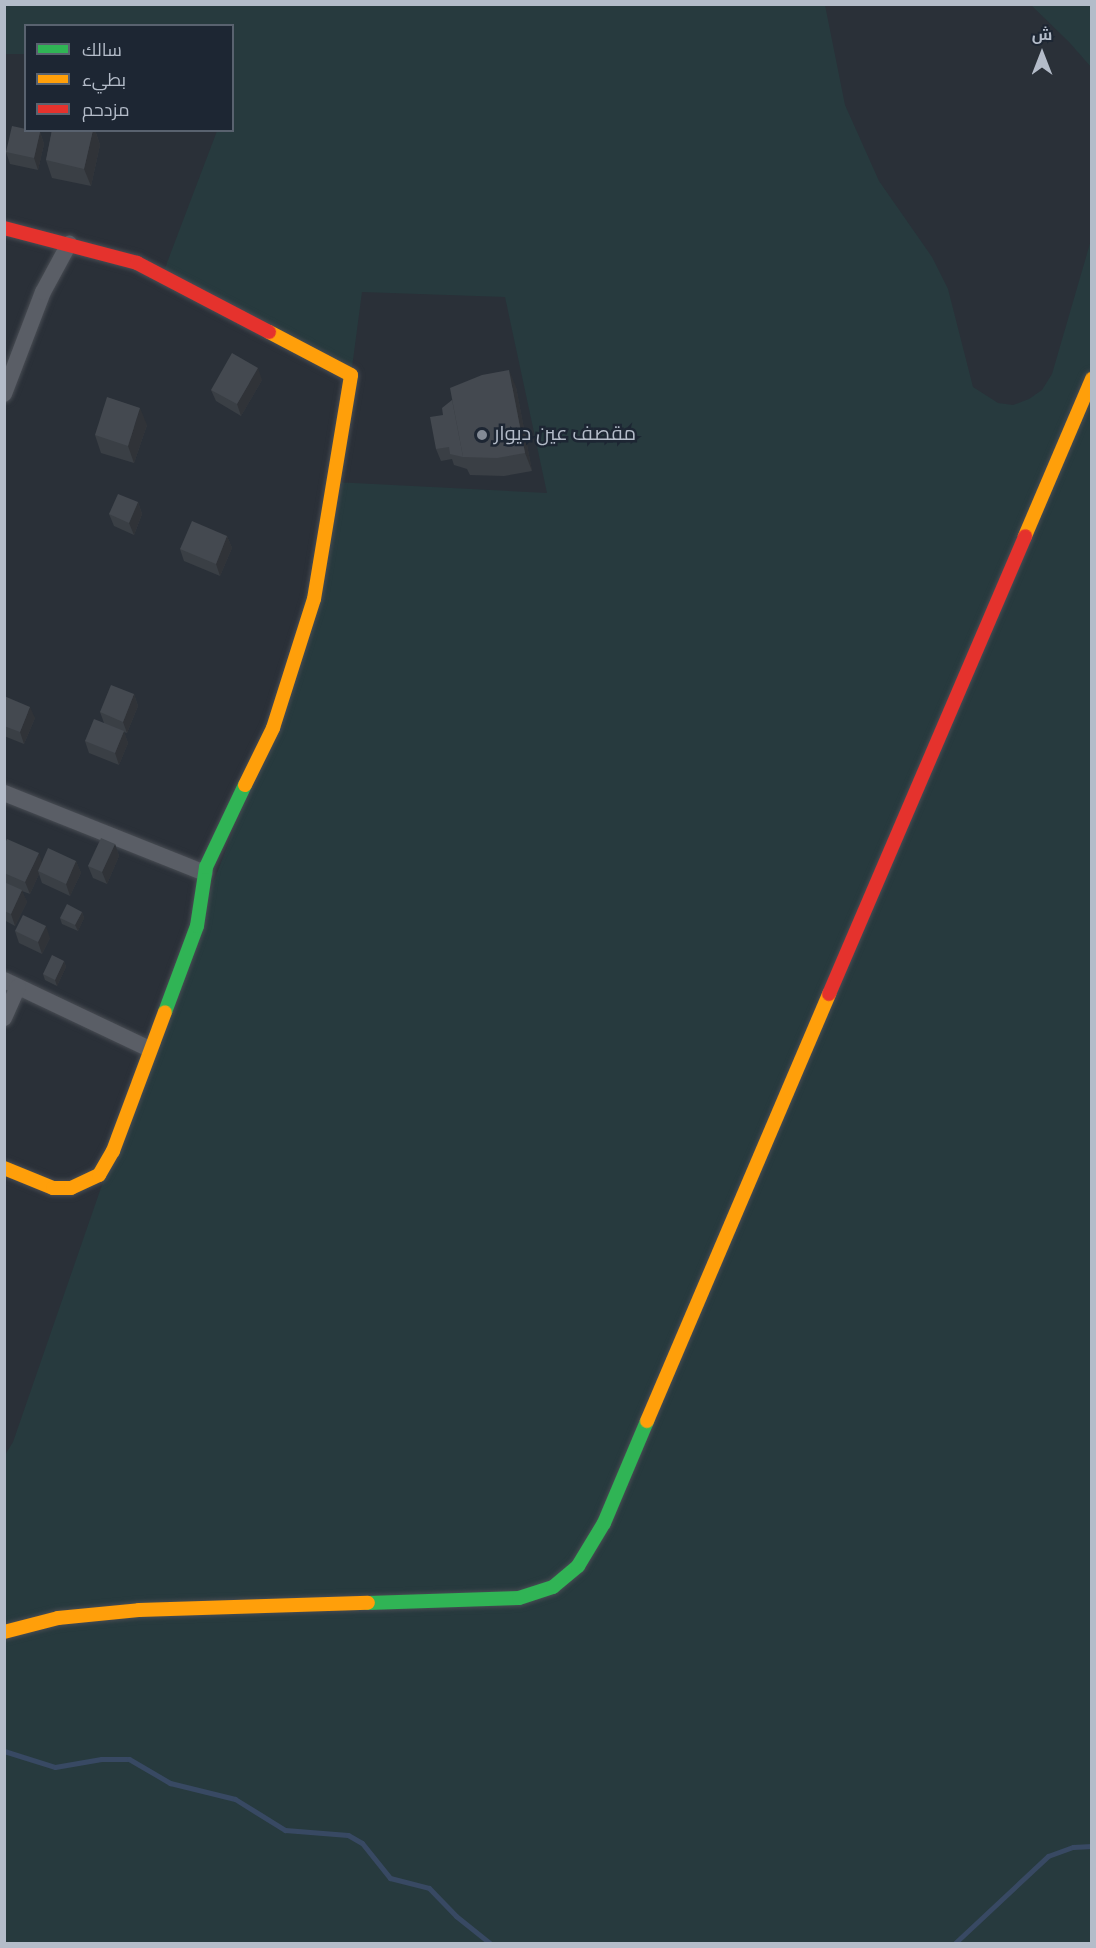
<!DOCTYPE html>
<meta charset="utf-8">
<style>
body{margin:0}
#map{position:relative;width:1096px;height:1948px;overflow:hidden;background:#2a3038;font-family:Overpass,Cairo,sans-serif}
div>[style]{position:absolute}
.green>*{inset:0;background:#273a3e}
.stream>*{height:5px;margin:-2.5px;padding:0 2.5px;transform-origin:2.5px;border-radius:2.5px;background:#384963}
.roads{filter:drop-shadow(0 0 2px #484c53) drop-shadow(0 0 2px #484c53)}
.street>*{height:16px;margin:-8px;padding:0 8px;transform-origin:8px;border-radius:8px;background:#5a5e66}
.fast>*{height:14px;margin:-7px;padding:0 7px;transform-origin:7px;border-radius:7px;background:#30b455}
.slow>*{height:14px;margin:-7px;padding:0 7px;transform-origin:7px;border-radius:7px;background:#ff9f0a}
.jam>*{height:14px;margin:-7px;padding:0 7px;transform-origin:7px;border-radius:7px;background:#e5322d}
.wall>*{inset:0;background:#3a3f45}
.shaded-wall>*{inset:0;background:#303338}
.building>*{inset:0;background:#444950}
.dots>*{width:16px;height:16px;translate:-50% -50%;box-sizing:border-box;border:3px solid #1d2633;border-radius:50%}
span{translate:-50% -50%;white-space:nowrap;text-align:center;line-height:1.15;-webkit-text-stroke:5px #1d2633;paint-order:stroke}
.poi-label{font-size:20px;color:#b4bcc9}
.left{translate:0 -50%;text-align:left}
.frame{position:absolute;inset:0;border:6px solid #b4bcc9;pointer-events:none}
.legend{position:absolute;left:24px;top:24px;width:210px;height:108px;box-sizing:border-box;background:#1d2633;border:2px solid #59626f;margin:0;padding:8px 10px;list-style:none;font-size:18px;color:#b4bcc9}
.legend li{display:flex;align-items:center;gap:12px;height:30px}
.legend b{width:30px;border:2px solid #59626f}
.north{position:absolute;left:1012px;top:24px;width:60px;height:60px;-webkit-text-stroke:4px #1d2633;paint-order:stroke;rotate:0deg;font-size:16px;font-weight:700;line-height:24px;text-align:center;color:#b4bcc9}
.north::after{content:'';display:block;margin:auto;width:21px;height:27px;background:#b4bcc9;clip-path:polygon(50% 0,100% 100%,50% 72%,0 100%)}
</style>
<div id="map">
<div class="green">
<div style="clip-path:polygon(5px 5px,825px 5px,845px 105px,879px 181px,932px 257px,948px 289px,973px 387px,998px 403px,1013px 405px,1029px 399px,1042px 390px,1052px 374px,1091px 240px,1091px 1943px,5px 1943px,5px 1455px,13px 1442px,149px 1049px,273px 728px,334px 482px,547px 493px,505px 297px,362px 292px,351px 375px,162px 276px,217px 131px,232px 130px,232px 26px,26px 26px,25px 54px,5px 54px)"></div>
<div style="clip-path:polygon(1031px 5px,1091px 5px,1091px 67px,1069px 42px)"></div>
</div>
<div class="stream">
<div style="left:4px;top:1751px;width:53px;rotate:17.4deg"></div>
<div style="left:55px;top:1767px;width:47px;rotate:-9.9deg"></div>
<div style="left:101px;top:1759px;width:28px"></div>
<div style="left:129px;top:1759px;width:48px;rotate:30.3deg"></div>
<div style="left:170px;top:1783px;width:67px;rotate:13.8deg"></div>
<div style="left:235px;top:1799px;width:59px;rotate:31.8deg"></div>
<div style="left:285px;top:1830px;width:63px;rotate:4.5deg"></div>
<div style="left:348px;top:1835px;width:16px;rotate:30deg"></div>
<div style="left:362px;top:1843px;width:45px;rotate:51.3deg"></div>
<div style="left:390px;top:1878px;width:40px;rotate:14.4deg"></div>
<div style="left:429px;top:1888px;width:39px;rotate:46deg"></div>
<div style="left:456px;top:1916px;width:45px;rotate:38.7deg"></div>
<div style="left:954px;top:1944px;width:129px;rotate:-43.1deg"></div>
<div style="left:1048px;top:1856px;width:27px;rotate:-20deg"></div>
<div style="left:1073px;top:1847px;width:19px;rotate:-3deg"></div>
</div>
<div class="roads">
<div class="street">
<div style="left:4px;top:394px;width:109px;rotate:-69.1deg"></div>
<div style="left:43px;top:292px;width:55px;rotate:-61.6deg"></div>
<div style="left:4px;top:793px;width:216px;rotate:21.7deg"></div>
<div style="left:4px;top:980px;width:161px;rotate:25.4deg"></div>
<div style="left:4px;top:1018px;width:34px;rotate:-66deg"></div>
</div>
<div class="fast">
<div style="left:165px;top:1012px;width:92px;rotate:-69.6deg"></div>
<div style="left:197px;top:926px;width:60px;rotate:-81.3deg"></div>
<div style="left:206px;top:867px;width:91px;rotate:-64.6deg"></div>
<div style="left:368px;top:1603px;width:151px;rotate:-1.9deg"></div>
<div style="left:519px;top:1598px;width:36px;rotate:-18deg"></div>
<div style="left:553px;top:1587px;width:33px;rotate:-40deg"></div>
<div style="left:578px;top:1566px;width:50px;rotate:-58.8deg"></div>
<div style="left:604px;top:1523px;width:111px;rotate:-67.1deg"></div>
</div>
<div class="slow">
<div style="left:1025px;top:536px;width:171px;rotate:-66.9deg"></div>
<div style="left:245px;top:785px;width:64px;rotate:-63.8deg"></div>
<div style="left:273px;top:728px;width:135px;rotate:-72.4deg"></div>
<div style="left:314px;top:599px;width:227px;rotate:-80.6deg"></div>
<div style="left:351px;top:375px;width:93px;rotate:-152.3deg"></div>
<div style="left:4px;top:1168px;width:53px;rotate:22.2deg"></div>
<div style="left:53px;top:1188px;width:18px"></div>
<div style="left:71px;top:1188px;width:31px;rotate:-25deg"></div>
<div style="left:99px;top:1175px;width:28px;rotate:-60deg"></div>
<div style="left:113px;top:1151px;width:148px;rotate:-69.5deg"></div>
<div style="left:647px;top:1421px;width:464px;rotate:-66.9deg"></div>
<div style="left:4px;top:1632px;width:56px;rotate:-14.5deg"></div>
<div style="left:58px;top:1618px;width:81px;rotate:-5.6deg"></div>
<div style="left:139px;top:1610px;width:229px;rotate:-1.8deg"></div>
</div>
<div class="jam">
<div style="left:4px;top:228px;width:138px;rotate:14.7deg"></div>
<div style="left:137px;top:263px;width:149px;rotate:27.6deg"></div>
<div style="left:829px;top:994px;width:498px;rotate:-66.8deg"></div>
</div>
</div>
<div class="wall">
<div style="clip-path:polygon(52px 130px,95px 130px,100px 145px,91px 186px,52px 178px,46px 160px)"></div>
<div style="clip-path:polygon(40px 132px,44px 144px,38px 170px,10px 164px,6px 152px)"></div>
<div style="clip-path:polygon(262px 380px,241px 416px,216px 401px,211px 390px)"></div>
<div style="clip-path:polygon(516px 387px,532px 471px,504px 476px,470px 475px,467px 469px,454px 465px,452px 459px,441px 461px,436px 449px,443px 415px,452px 400px)"></div>
<div style="clip-path:polygon(147px 425px,134px 463px,101px 453px,95px 435px)"></div>
<div style="clip-path:polygon(138px 502px,142px 514px,134px 535px,114px 526px,109px 514px)"></div>
<div style="clip-path:polygon(227px 536px,232px 548px,220px 576px,184px 561px,180px 549px)"></div>
<div style="clip-path:polygon(134px 694px,138px 706px,127px 733px,124px 732px,128px 743px,119px 765px,89px 753px,85px 741px,104px 723px,100px 712px)"></div>
<div style="clip-path:polygon(4px 696px,35px 718px,24px 744px,4px 736px)"></div>
<div style="clip-path:polygon(115px 844px,119px 856px,107px 884px,93px 878px,88px 866px)"></div>
<div style="clip-path:polygon(4px 845px,42px 862px,76px 861px,81px 873px,70px 896px,42px 883px,39px 874px,30px 894px,22px 891px,27px 902px,15px 926px,4px 920px)"></div>
<div style="clip-path:polygon(82px 912px,84px 918px,78px 931px,62px 924px,60px 918px)"></div>
<div style="clip-path:polygon(15px 931px,50px 938px,42px 954px,19px 943px)"></div>
<div style="clip-path:polygon(64px 961px,66px 967px,57px 986px,45px 980px,43px 974px)"></div>
</div>
<div class="shaded-wall">
<div style="clip-path:polygon(93px 130px,95px 130px,100px 145px,91px 186px,84px 169px)"></div>
<div style="clip-path:polygon(40px 132px,44px 144px,38px 170px,34px 158px)"></div>
<div style="clip-path:polygon(258px 368px,262px 380px,241px 416px,237px 404px)"></div>
<div style="clip-path:polygon(509px 370px,516px 387px,532px 471px,525px 453px)"></div>
<div style="clip-path:polygon(140px 408px,147px 425px,134px 463px,128px 446px)"></div>
<div style="clip-path:polygon(138px 502px,142px 514px,134px 535px,129px 523px)"></div>
<div style="clip-path:polygon(227px 536px,232px 548px,220px 576px,216px 564px)"></div>
<div style="clip-path:polygon(134px 694px,138px 706px,127px 733px,123px 722px)"></div>
<div style="clip-path:polygon(30px 707px,35px 718px,24px 744px,20px 732px)"></div>
<div style="clip-path:polygon(124px 731px,128px 743px,119px 765px,115px 753px)"></div>
<div style="clip-path:polygon(115px 844px,119px 856px,107px 884px,102px 872px)"></div>
<div style="clip-path:polygon(39px 853px,43px 865px,38px 871px,39px 874px,30px 894px,25px 882px)"></div>
<div style="clip-path:polygon(76px 861px,81px 873px,70px 896px,66px 884px)"></div>
<div style="clip-path:polygon(22px 890px,27px 902px,15px 926px,11px 914px)"></div>
<div style="clip-path:polygon(82px 912px,84px 918px,78px 931px,75px 925px)"></div>
<div style="clip-path:polygon(46px 926px,50px 938px,42px 954px,38px 942px)"></div>
<div style="clip-path:polygon(64px 961px,66px 967px,57px 986px,55px 980px)"></div>
</div>
<div class="building">
<div style="clip-path:polygon(12px 126px,26px 129px,26px 130px,33px 130px,40px 132px,34px 158px,6px 152px)"></div>
<div style="clip-path:polygon(52px 130px,93px 130px,84px 169px,46px 160px)"></div>
<div style="clip-path:polygon(232px 353px,258px 368px,237px 404px,211px 390px)"></div>
<div style="clip-path:polygon(509px 370px,525px 453px,497px 458px,463px 457px,450px 388px,482px 375px)"></div>
<div style="clip-path:polygon(107px 397px,140px 408px,128px 446px,95px 435px)"></div>
<div style="clip-path:polygon(452px 400px,463px 457px,450px 454px,449px 447px,436px 449px,430px 417px,443px 415px,442px 408px)"></div>
<div style="clip-path:polygon(118px 494px,138px 502px,129px 523px,109px 514px)"></div>
<div style="clip-path:polygon(192px 521px,227px 536px,216px 564px,180px 549px)"></div>
<div style="clip-path:polygon(111px 685px,134px 694px,123px 722px,100px 712px)"></div>
<div style="clip-path:polygon(4px 696px,30px 707px,20px 732px,4px 726px)"></div>
<div style="clip-path:polygon(94px 719px,124px 731px,115px 753px,85px 741px)"></div>
<div style="clip-path:polygon(101px 838px,115px 844px,102px 872px,88px 866px)"></div>
<div style="clip-path:polygon(7px 839px,39px 853px,25px 882px,4px 873px,4px 845px)"></div>
<div style="clip-path:polygon(48px 848px,76px 861px,66px 884px,38px 871px)"></div>
<div style="clip-path:polygon(4px 882px,22px 890px,11px 914px,4px 911px)"></div>
<div style="clip-path:polygon(67px 904px,82px 912px,75px 925px,60px 918px)"></div>
<div style="clip-path:polygon(23px 915px,46px 926px,38px 942px,15px 931px)"></div>
<div style="clip-path:polygon(52px 955px,64px 961px,55px 980px,43px 974px)"></div>
</div>
<div class="dots">
<div style="left:482px;top:435px;background:#848b96"></div>
</div>
<div class="poi-label">
<span class="left" style="left:494px;top:435px">مقصف عين ديوار</span>
</div>
<div class="frame"></div>
<ul class="legend">
<li><b style="height:8px;background:#30b455"></b>سالك</li>
<li><b style="height:8px;background:#ff9f0a"></b>بطيء</li>
<li><b style="height:8px;background:#e5322d"></b>مزدحم</li>
</ul>
<div class="north">ش</div>
</div>
